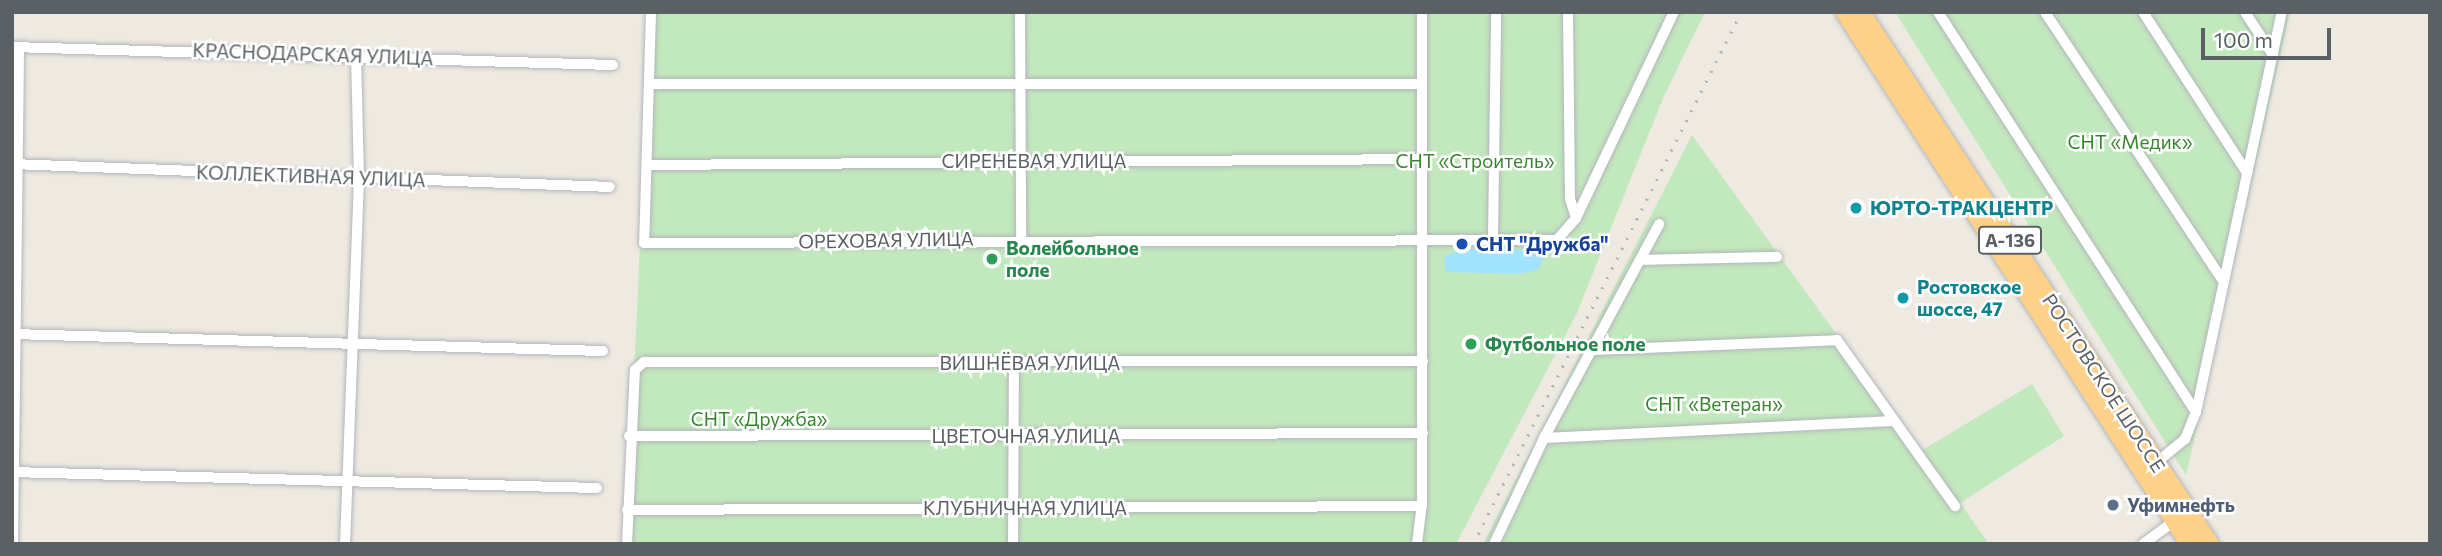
<!DOCTYPE html>
<meta charset="utf-8">
<style>
body{margin:0}
#map{position:relative;width:2442px;height:556px;overflow:hidden;background:#eeeae2;font-family:Commissioner,sans-serif}
div>[style]{position:absolute}
.green>*{inset:0;background:#c2e8bd}
.water>*{inset:0;background:#a1e3ff}
.roads{filter:drop-shadow(0 0 2px #b3b6ba) drop-shadow(0 0 2px #b3b6ba)}
.street>*{height:10px;margin:-5px;padding:0 5px;transform-origin:5px;border-radius:5px;background:#fff}
.highway>*{height:19px;margin:-9.5px;padding:0 9.5px;transform-origin:9.5px;border-radius:9.5px;background:#ffd188}
.rail>*{height:2.5px;margin-top:-1.25px;transform-origin:0;background:repeating-linear-gradient(90deg,#b2b3b4 0 2px,transparent 0 11px)}
.dots>*{width:19px;height:19px;translate:-50% -50%;box-sizing:border-box;border:4px solid #fff;border-radius:50%}
span{translate:-50% -50%;white-space:nowrap;text-align:center;line-height:1.15;-webkit-text-stroke:5px #fff;paint-order:stroke}
.shield-label span{padding:2px 5px;background:#fff;border:2px solid;border-radius:5px;-webkit-text-stroke-width:0}
.shield-label{font-size:18px;color:#5a6064;font-weight:700}
.street-label{font-size:19px;color:#5a6064}
.park-label{font-size:19px;color:#37862f}
.culture-label{font-size:19px;color:#0d838f;font-weight:700}
.left{translate:0 -50%;text-align:left}
.transit-label{font-size:19px;color:#164399;font-weight:700}
.leisure-label{font-size:19px;color:#27864d;font-weight:700}
.service-label{font-size:19px;color:#4e5e75;font-weight:700}
.frame{position:absolute;inset:0;border:14px solid #5a6064;pointer-events:none}
.scale{position:absolute;left:2201px;top:28px;width:130px;height:32px;box-sizing:border-box;border:4px solid #5a6064;border-top:0;padding-left:9px;font-size:21px;line-height:24px;white-space:nowrap;color:#5a6064;-webkit-text-stroke:5px #fff;paint-order:stroke}
</style>
<div id="map">
<div class="green">
<div style="clip-path:polygon(651px 12px,1705px 12px,1664px 96px,1577px 313px,1456px 544px,626px 544px)"></div>
<div style="clip-path:polygon(1895px 12px,2290px 12px,2186px 475px)"></div>
<div style="clip-path:polygon(1692px 135px,1921px 451px,2032px 384px,2064px 436px,1960px 503px,1989px 544px,1483px 544px)"></div>
</div>
<div class="water">
<div style="clip-path:polygon(1483px 248px,1522px 250px,1545px 255px,1538px 270px,1517px 274px,1446px 272px,1444px 257px,1459px 250px)"></div>
</div>
<div class="roads">
<div class="street">
<div style="left:651px;top:12px;width:231px;rotate:91.7deg"></div>
<div style="left:644px;top:243px;width:913px;rotate:-0.19deg"></div>
<div style="left:1557px;top:240px;width:29px;rotate:-49deg"></div>
<div style="left:1576px;top:218px;width:228px;rotate:-64.6deg"></div>
<div style="left:1020px;top:12px;width:226px;rotate:89.7deg"></div>
<div style="left:1568px;top:12px;width:187px;rotate:89.4deg"></div>
<div style="left:1570px;top:199px;width:20px;rotate:72deg"></div>
<div style="left:1938px;top:12px;width:476px;rotate:57.2deg"></div>
<div style="left:2045px;top:12px;width:320px;rotate:56.5deg"></div>
<div style="left:2143px;top:12px;width:192px;rotate:57.1deg"></div>
<div style="left:2245px;top:12px;width:51px;rotate:56.9deg"></div>
<div style="left:12px;top:47px;width:601px;rotate:1.72deg"></div>
<div style="left:649px;top:84px;width:772px"></div>
<div style="left:12px;top:164px;width:598px;rotate:2.2deg"></div>
<div style="left:647px;top:165px;width:775px;rotate:-0.44deg"></div>
<div style="left:1493px;top:238px;width:226px;rotate:-89.2deg"></div>
<div style="left:1640px;top:260px;width:137px;rotate:-1.3deg"></div>
<div style="left:12px;top:334px;width:591px;rotate:1.65deg"></div>
<div style="left:1592px;top:350px;width:245px;rotate:-2.3deg"></div>
<div style="left:1837px;top:340px;width:204px;rotate:54.6deg"></div>
<div style="left:629px;top:436px;width:794px;rotate:-0.22deg"></div>
<div style="left:1544px;top:438px;width:349px;rotate:-2.8deg"></div>
<div style="left:2152px;top:466px;width:43px;rotate:-39.3deg"></div>
<div style="left:2185px;top:439px;width:29px;rotate:-68deg"></div>
<div style="left:2196px;top:412px;width:409px;rotate:-77.9deg"></div>
<div style="left:12px;top:472px;width:585px;rotate:1.57deg"></div>
<div style="left:627px;top:510px;width:795px;rotate:-0.29deg"></div>
<div style="left:13px;top:544px;width:497px;rotate:-89.3deg"></div>
<div style="left:345px;top:544px;width:366px;rotate:-87.8deg"></div>
<div style="left:359px;top:178px;width:123px;rotate:-91.4deg"></div>
<div style="left:627px;top:544px;width:174px;rotate:-87.4deg"></div>
<div style="left:635px;top:370px;width:12px;rotate:-42deg"></div>
<div style="left:644px;top:362px;width:779px;rotate:-0.07deg"></div>
<div style="left:1013px;top:544px;width:181px;rotate:-89.7deg"></div>
<div style="left:1417px;top:544px;width:38px;rotate:-83deg"></div>
<div style="left:1422px;top:506px;width:494px;rotate:-90deg"></div>
<div style="left:1494px;top:544px;width:117px;rotate:-64.7deg"></div>
<div style="left:1544px;top:438px;width:243px;rotate:-61.7deg"></div>
<div style="left:2143px;top:544px;width:42px;rotate:-36.3deg"></div>
</div>
<div class="highway">
<div style="left:1845px;top:12px;width:634px;rotate:57.04deg"></div>
<div style="left:1860px;top:12px;width:636px;rotate:56.73deg"></div>
</div>
</div>
<div class="rail">
<div style="left:1473px;top:544px;width:596px;rotate:-63.26deg"></div>
</div>
<div class="dots">
<div style="left:1856px;top:208px;background:#0f9aa8"></div>
<div style="left:1462px;top:244px;background:#1a4fb4"></div>
<div style="left:992px;top:259px;background:#2e9e5b"></div>
<div style="left:1903px;top:298px;background:#0f9aa8"></div>
<div style="left:1471px;top:344px;background:#2e9e5b"></div>
<div style="left:2113px;top:505px;background:#5c6f8a"></div>
</div>
<div class="shield-label">
<span style="left:2010px;top:240px">А-136</span>
</div>
<div class="street-label">
<span style="left:313px;top:54px;rotate:2deg">КРАСНОДАРСКАЯ УЛИЦА</span>
<span style="left:1034px;top:161px">СИРЕНЕВАЯ УЛИЦА</span>
<span style="left:311px;top:176px;rotate:2deg">КОЛЛЕКТИВНАЯ УЛИЦА</span>
<span style="left:886px;top:240px;rotate:-1deg">ОРЕХОВАЯ УЛИЦА</span>
<span style="left:1030px;top:363px">ВИШНЁВАЯ УЛИЦА</span>
<span style="left:2104px;top:383px;rotate:57deg">РОСТОВСКОЕ ШОССЕ</span>
<span style="left:1026px;top:436px">ЦВЕТОЧНАЯ УЛИЦА</span>
<span style="left:1025px;top:508px">КЛУБНИЧНАЯ УЛИЦА</span>
</div>
<div class="park-label">
<span style="left:2130px;top:142px">СНТ «Медик»</span>
<span style="left:1475px;top:161px">СНТ «Строитель»</span>
<span style="left:1714px;top:404px">СНТ «Ветеран»</span>
<span style="left:759px;top:419px">СНТ «Дружба»</span>
</div>
<div class="culture-label">
<span class="left" style="left:1870px;top:208px">ЮРТО-ТРАКЦЕНТР</span>
<span class="left" style="left:1917px;top:298px">Ростовское<br>шоссе, 47</span>
</div>
<div class="transit-label">
<span class="left" style="left:1476px;top:244px">СНТ "Дружба"</span>
</div>
<div class="leisure-label">
<span class="left" style="left:1006px;top:259px">Волейбольное<br>поле</span>
<span class="left" style="left:1485px;top:344px">Футбольное поле</span>
</div>
<div class="service-label">
<span class="left" style="left:2127px;top:505px">Уфимнефть</span>
</div>
<div class="frame"></div>
<div class="scale">100 m</div>
</div>
